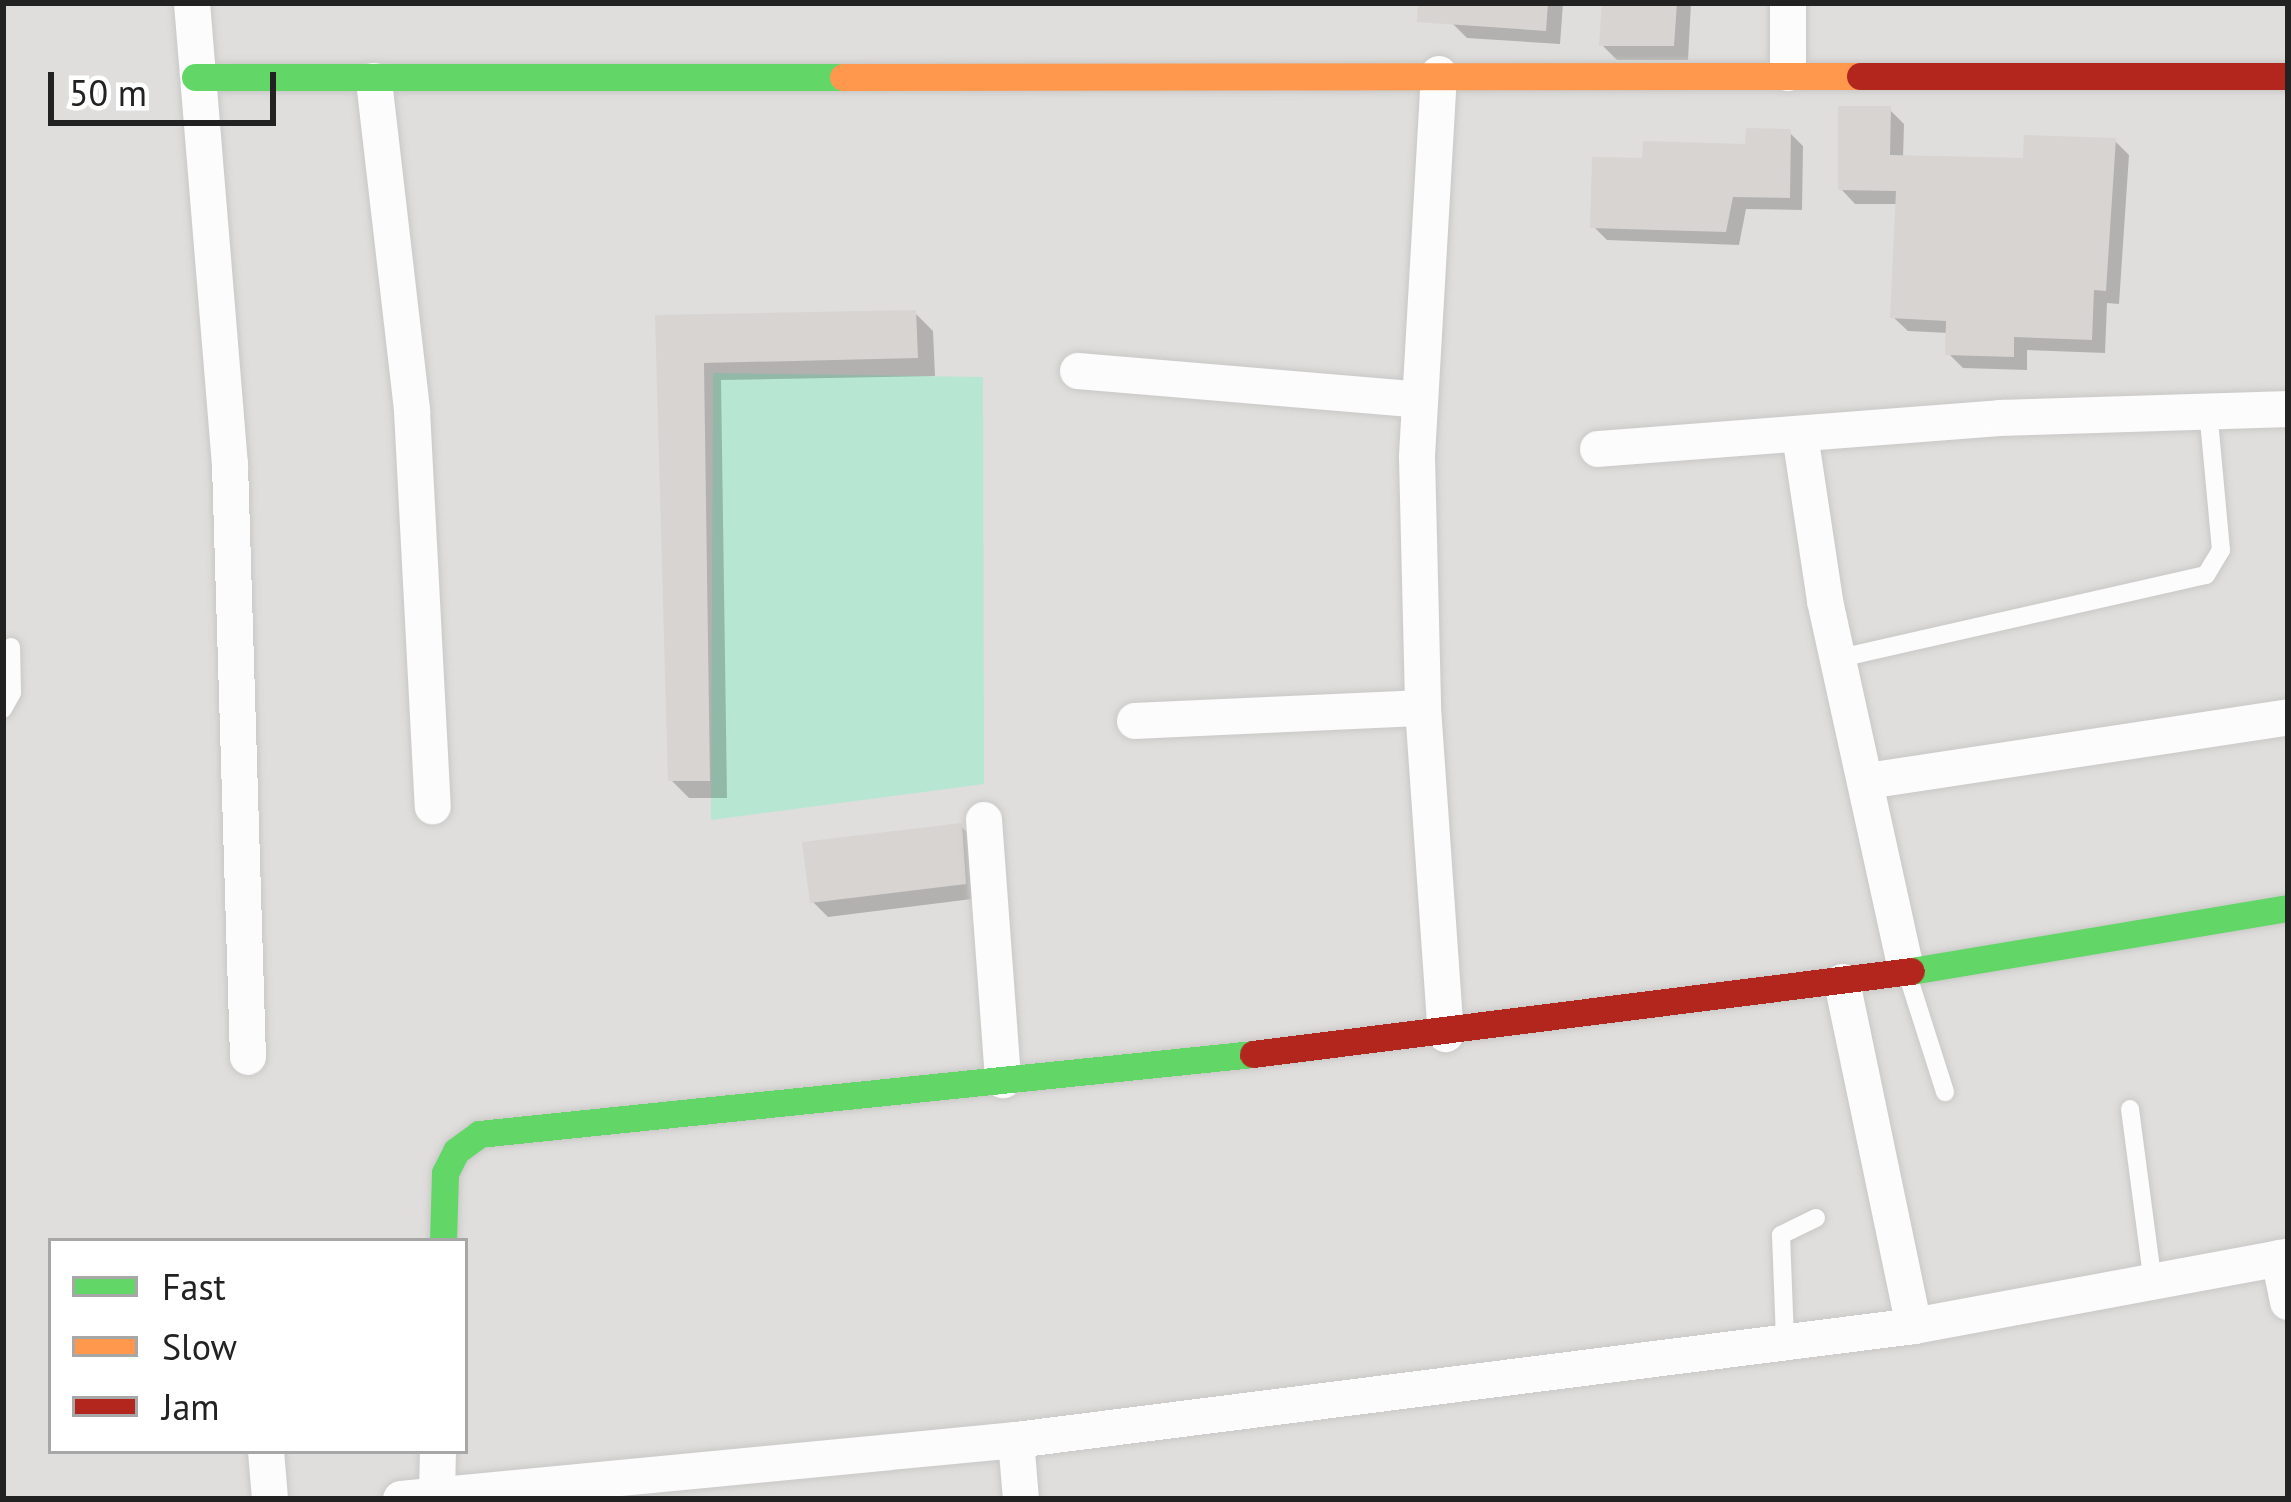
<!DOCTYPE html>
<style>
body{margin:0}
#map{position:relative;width:2291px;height:1502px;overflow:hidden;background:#f0eeeb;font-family:"PT Sans",sans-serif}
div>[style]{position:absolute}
.residential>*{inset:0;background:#dfdedc}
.pitch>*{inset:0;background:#b7e6d2}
.shadow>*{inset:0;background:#0003}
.building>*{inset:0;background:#d7d4d2}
.roads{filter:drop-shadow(0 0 3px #c9c8c7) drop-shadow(0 0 3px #c9c8c7)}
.lane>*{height:18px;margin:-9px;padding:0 9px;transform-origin:9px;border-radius:9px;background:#fdfcfc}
.street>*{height:36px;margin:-18px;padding:0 18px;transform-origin:18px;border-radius:18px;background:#fdfcfc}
.fast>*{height:27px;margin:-13.5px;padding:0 13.5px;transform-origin:13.5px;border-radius:13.5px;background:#63d668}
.slow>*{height:27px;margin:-13.5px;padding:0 13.5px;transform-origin:13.5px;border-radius:13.5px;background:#ff974d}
.jam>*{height:27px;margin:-13.5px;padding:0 13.5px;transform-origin:13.5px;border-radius:13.5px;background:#b3261e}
span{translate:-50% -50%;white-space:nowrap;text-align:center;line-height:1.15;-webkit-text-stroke:9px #fff;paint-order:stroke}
.frame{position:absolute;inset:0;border:6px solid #222;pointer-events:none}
.legend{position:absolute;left:48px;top:1238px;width:420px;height:216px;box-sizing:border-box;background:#fff;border:3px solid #a7a7a7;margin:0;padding:15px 21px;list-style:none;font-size:36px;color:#222}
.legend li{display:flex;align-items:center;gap:24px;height:60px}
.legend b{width:60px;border:3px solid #a7a7a7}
.scale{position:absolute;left:48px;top:72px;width:228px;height:54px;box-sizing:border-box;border:6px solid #222;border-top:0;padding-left:15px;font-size:36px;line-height:42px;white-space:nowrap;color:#222;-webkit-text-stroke:9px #fff;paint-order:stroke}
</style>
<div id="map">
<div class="residential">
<div style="clip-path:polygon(evenodd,3px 3px,2288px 3px,2288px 1499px,3px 1499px,3px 3px,51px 1241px,465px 1241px,465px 1451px,51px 1451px,51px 1241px)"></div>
</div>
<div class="pitch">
<div style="clip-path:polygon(713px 373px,983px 377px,984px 784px,711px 820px)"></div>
</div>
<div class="shadow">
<div style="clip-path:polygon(1453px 3px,1563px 3px,1560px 44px,1467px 38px,1452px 23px)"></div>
<div style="clip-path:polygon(1605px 3px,1691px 3px,1688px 60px,1617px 60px,1602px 45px)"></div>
<div style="clip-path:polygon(1889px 109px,1904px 124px,1903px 158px,2026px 161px,2115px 141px,2129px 155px,2119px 304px,2107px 303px,2105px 353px,2027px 350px,2027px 370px,1963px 368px,1948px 353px,1949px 333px,1908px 331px,1893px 317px,1898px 204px,1855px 204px,1841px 189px)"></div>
<div style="clip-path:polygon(1789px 132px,1803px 146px,1802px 210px,1746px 209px,1739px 245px,1607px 240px,1593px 226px,1645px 161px,1748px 148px)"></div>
<div style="clip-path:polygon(915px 313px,933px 331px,935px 376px,721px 380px,727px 798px,689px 798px,671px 780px,658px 318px)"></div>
<div style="clip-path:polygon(961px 826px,975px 841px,980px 898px,828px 917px,813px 902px)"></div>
</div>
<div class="building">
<div style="clip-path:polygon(1418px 3px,1548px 3px,1546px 31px,1417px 22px)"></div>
<div style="clip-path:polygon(1602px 3px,1677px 3px,1674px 46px,1599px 46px)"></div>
<div style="clip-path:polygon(1838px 106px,1891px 106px,1890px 155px,2023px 158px,2024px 135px,2116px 138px,2106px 291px,2094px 290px,2092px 340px,2014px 337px,2014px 357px,1945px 355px,1946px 321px,1890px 318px,1896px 191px,1838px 190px)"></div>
<div style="clip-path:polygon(1746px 128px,1791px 129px,1790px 198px,1733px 197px,1726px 232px,1590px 228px,1592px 157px,1642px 158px,1643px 141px,1745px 144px)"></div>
<div style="clip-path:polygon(916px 310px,918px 358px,704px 363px,710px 781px,668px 781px,655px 315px)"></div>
<div style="clip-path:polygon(962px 823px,966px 884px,810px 903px,802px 842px)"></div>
</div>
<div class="roads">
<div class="lane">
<div style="left:1840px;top:658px;width:375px;rotate:-12.8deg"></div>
<div style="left:2206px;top:575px;width:29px;rotate:-59deg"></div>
<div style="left:2221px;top:550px;width:142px;rotate:-95.3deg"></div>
<div style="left:3px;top:709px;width:18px;rotate:-61deg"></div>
<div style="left:12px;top:693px;width:46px;rotate:-91.2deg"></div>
<div style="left:1908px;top:976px;width:122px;rotate:72.3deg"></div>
<div style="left:2130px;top:1109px;width:176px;rotate:82.5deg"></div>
<div style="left:1785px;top:1339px;width:104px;rotate:-92.2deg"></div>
<div style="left:1781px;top:1235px;width:39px;rotate:-26deg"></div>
</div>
<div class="street">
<div style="left:192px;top:3px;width:464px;rotate:85.3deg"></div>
<div style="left:230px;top:465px;width:592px;rotate:88.26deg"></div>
<div style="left:1788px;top:73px;width:70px;rotate:-90deg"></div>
<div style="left:1439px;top:74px;width:384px;rotate:93.3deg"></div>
<div style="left:1417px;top:457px;width:251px;rotate:88.6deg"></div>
<div style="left:1423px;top:708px;width:327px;rotate:86deg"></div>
<div style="left:374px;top:81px;width:332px;rotate:83.4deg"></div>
<div style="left:412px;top:411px;width:396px;rotate:87deg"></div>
<div style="left:1078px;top:371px;width:343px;rotate:4.8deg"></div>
<div style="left:1800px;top:435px;width:168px;rotate:81.4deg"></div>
<div style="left:1825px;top:601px;width:376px;rotate:77.6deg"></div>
<div style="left:1598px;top:449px;width:404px;rotate:-4.4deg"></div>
<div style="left:2001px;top:418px;width:287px;rotate:-1.8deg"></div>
<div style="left:1135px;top:721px;width:288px;rotate:-2.6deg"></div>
<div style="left:1867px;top:781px;width:426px;rotate:-8.6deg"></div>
<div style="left:984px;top:820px;width:261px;rotate:85.8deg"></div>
<div style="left:1842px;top:982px;width:351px;rotate:78.2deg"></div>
<div style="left:2279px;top:1258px;width:45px;rotate:78.4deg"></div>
<div style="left:1016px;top:1440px;width:59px;rotate:85.2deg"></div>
<div style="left:266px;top:1451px;width:48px;rotate:85.2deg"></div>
<div style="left:437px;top:1494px;width:43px;rotate:-88.7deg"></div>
<div style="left:401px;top:1499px;width:618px;rotate:-5.48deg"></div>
<div style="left:1016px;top:1440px;width:905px;rotate:-7.23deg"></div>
<div style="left:1914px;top:1326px;width:380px;rotate:-10.5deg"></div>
</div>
<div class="fast">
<div style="left:195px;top:77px;width:648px"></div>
<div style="left:1911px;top:971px;width:382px;rotate:-9.5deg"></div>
<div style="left:443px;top:1241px;width:68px;rotate:-88.3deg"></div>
<div style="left:445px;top:1173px;width:25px;rotate:-63deg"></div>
<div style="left:456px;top:1151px;width:29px;rotate:-36deg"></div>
<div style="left:479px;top:1134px;width:778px;rotate:-5.9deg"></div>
</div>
<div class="slow">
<div style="left:843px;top:77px;width:1017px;rotate:-0.06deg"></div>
</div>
<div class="jam">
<div style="left:1860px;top:76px;width:428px"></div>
<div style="left:1253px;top:1054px;width:663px;rotate:-7.19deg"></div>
</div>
</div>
<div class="frame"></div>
<ul class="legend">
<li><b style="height:15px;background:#63d668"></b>Fast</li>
<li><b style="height:15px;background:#ff974d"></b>Slow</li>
<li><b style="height:15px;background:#b3261e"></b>Jam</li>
</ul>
<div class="scale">50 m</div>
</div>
